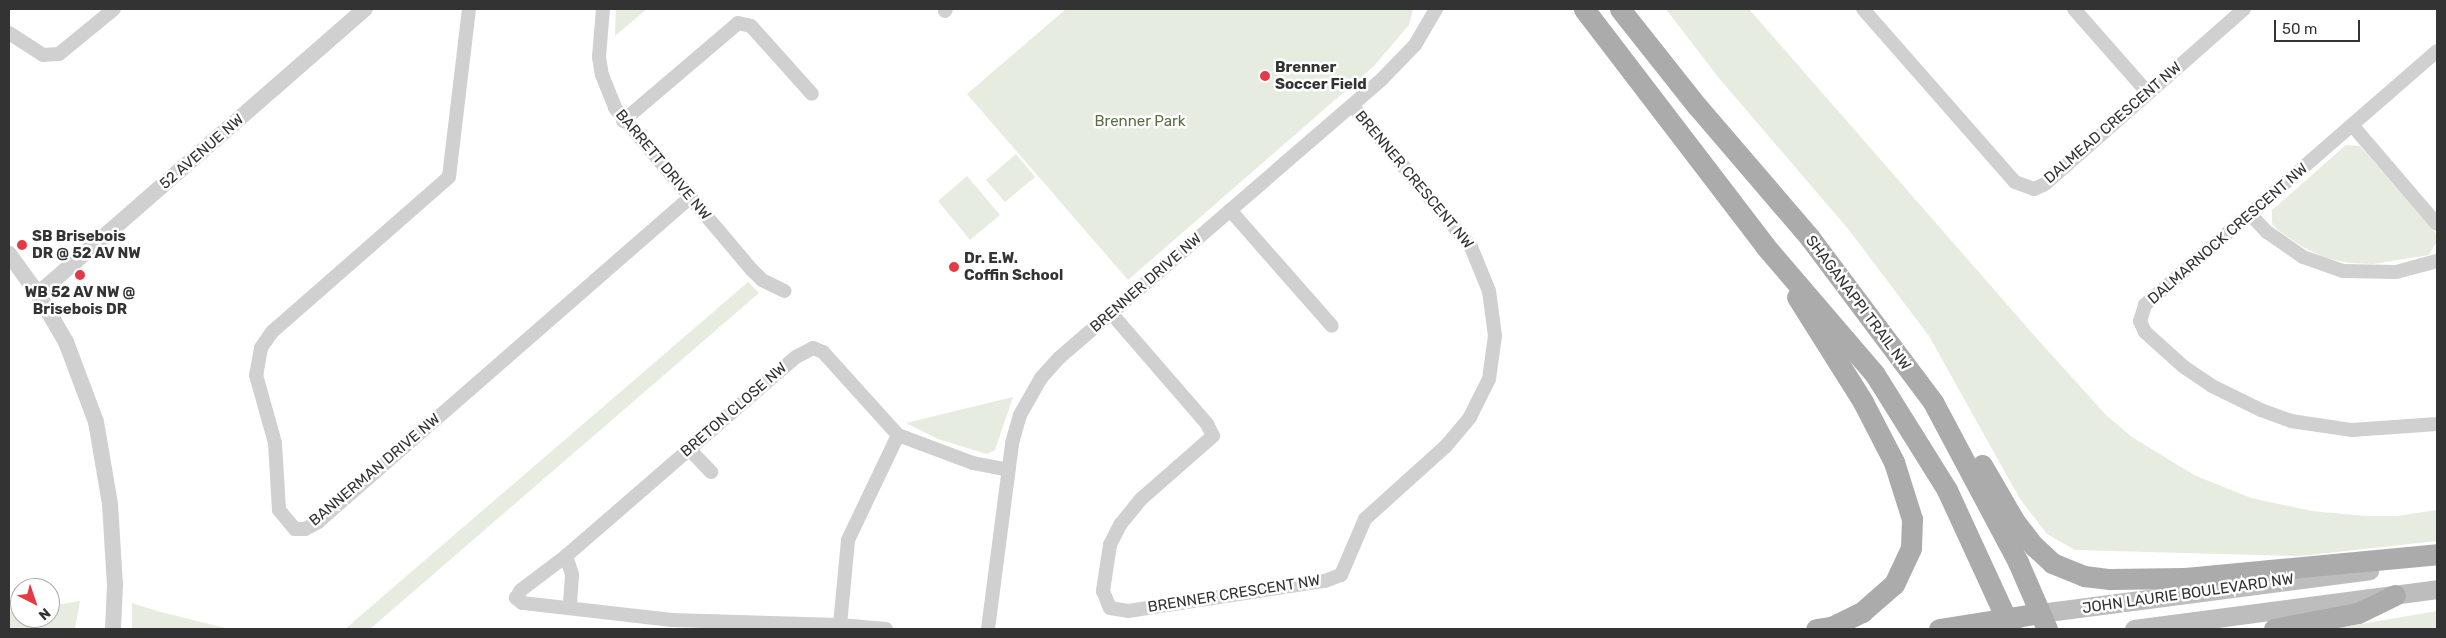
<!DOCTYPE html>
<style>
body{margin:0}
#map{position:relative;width:2446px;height:638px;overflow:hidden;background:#fff;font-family:Rubik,sans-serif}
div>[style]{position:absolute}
.green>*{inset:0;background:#e6ecdf}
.minor>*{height:14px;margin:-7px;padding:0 7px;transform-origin:7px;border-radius:7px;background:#d0d0d0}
.tertiary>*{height:16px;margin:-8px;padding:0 8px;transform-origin:8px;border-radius:8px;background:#d0d0d0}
.secondary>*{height:19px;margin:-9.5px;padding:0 9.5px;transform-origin:9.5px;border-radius:9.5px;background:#bdbdbd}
.primary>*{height:21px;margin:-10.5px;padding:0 10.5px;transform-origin:10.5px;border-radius:10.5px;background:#ababab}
.dots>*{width:14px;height:14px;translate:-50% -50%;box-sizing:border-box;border:2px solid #fff;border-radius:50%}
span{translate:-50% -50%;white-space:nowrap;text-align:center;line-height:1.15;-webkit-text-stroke:5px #fff;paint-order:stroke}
.poi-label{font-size:15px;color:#333;font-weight:700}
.left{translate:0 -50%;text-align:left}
.park-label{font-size:15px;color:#56703f}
.street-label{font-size:15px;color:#333}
.frame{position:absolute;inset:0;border:10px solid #333;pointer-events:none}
.north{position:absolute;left:10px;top:578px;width:50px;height:50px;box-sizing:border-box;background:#fff;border:1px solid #adadad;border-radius:50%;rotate:139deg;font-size:14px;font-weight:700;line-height:20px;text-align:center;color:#333}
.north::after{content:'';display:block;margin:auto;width:18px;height:22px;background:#e63946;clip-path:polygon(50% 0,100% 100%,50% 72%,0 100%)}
.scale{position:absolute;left:2274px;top:20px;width:86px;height:22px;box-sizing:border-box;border:2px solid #333;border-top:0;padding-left:6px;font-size:15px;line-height:18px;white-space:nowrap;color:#333;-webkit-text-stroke:4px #fff;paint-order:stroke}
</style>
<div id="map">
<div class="green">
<div style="clip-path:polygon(616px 9px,647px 9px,615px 36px)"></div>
<div style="clip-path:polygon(1066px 9px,1413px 9px,1409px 25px,1374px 66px,1128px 280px,967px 94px)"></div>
<div style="clip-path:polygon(1666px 9px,1749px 9px,2039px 341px,2107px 416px,2132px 437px,2194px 475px,2251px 498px,2312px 511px,2365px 516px,2397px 516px,2437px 510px,2437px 541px,2300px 556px,2075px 550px,2047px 534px,2020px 499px,1929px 336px,1849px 230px,1718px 77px)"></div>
<div style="clip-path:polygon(2346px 145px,2360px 146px,2435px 232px,2437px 241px,2429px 255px,2373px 264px,2349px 263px,2326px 258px,2301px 246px,2280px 232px,2272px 223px,2272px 210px)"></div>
<div style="clip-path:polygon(1016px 154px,1035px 177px,1005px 202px,986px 180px)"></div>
<div style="clip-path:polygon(967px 176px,1000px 215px,970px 240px,938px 201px)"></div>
<div style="clip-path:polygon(748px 282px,759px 293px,370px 629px,345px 629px)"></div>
<div style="clip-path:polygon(1013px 397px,995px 450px,987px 454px,938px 439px,906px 423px)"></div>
<div style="clip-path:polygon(80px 601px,75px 629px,9px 629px,9px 612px,20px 611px,20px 618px,50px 618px,50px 606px)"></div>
<div style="clip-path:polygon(132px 603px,157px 611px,229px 629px,132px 629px)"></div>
<div style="clip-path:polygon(2437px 611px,2437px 629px,2332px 629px)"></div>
</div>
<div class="minor">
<div style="left:469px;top:9px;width:169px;rotate:96.8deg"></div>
<div style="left:449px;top:177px;width:235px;rotate:138.8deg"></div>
<div style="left:272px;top:332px;width:19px;rotate:125deg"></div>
<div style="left:261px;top:348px;width:27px;rotate:100deg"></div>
<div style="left:256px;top:375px;width:71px;rotate:74.4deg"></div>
<div style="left:275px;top:443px;width:67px;rotate:86.6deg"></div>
<div style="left:279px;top:510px;width:25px;rotate:50deg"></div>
<div style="left:295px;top:529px;width:10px"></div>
<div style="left:305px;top:529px;width:15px;rotate:-28deg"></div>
<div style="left:318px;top:522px;width:493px;rotate:-41.1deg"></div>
<div style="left:603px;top:9px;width:48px;rotate:94.8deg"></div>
<div style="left:599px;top:57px;width:18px;rotate:81deg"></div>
<div style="left:602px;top:75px;width:35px;rotate:68deg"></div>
<div style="left:615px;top:108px;width:212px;rotate:49.8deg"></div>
<div style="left:752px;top:270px;width:14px;rotate:45deg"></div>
<div style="left:762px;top:280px;width:25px;rotate:26deg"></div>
<div style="left:1863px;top:9px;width:230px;rotate:48.7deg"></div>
<div style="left:2015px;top:182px;width:20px;rotate:20deg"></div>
<div style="left:2034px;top:189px;width:12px;rotate:-24deg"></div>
<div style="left:2045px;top:184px;width:265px;rotate:-41.3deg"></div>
<div style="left:2074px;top:9px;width:112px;rotate:48.6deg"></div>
<div style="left:945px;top:11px;width:2px;rotate:-63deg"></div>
<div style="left:9px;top:33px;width:40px;rotate:32.9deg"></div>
<div style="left:43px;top:55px;width:16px;rotate:-4deg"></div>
<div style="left:59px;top:54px;width:71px;rotate:-39.3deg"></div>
<div style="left:2437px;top:51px;width:387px;rotate:139deg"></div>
<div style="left:2145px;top:305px;width:17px;rotate:107deg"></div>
<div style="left:2140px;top:321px;width:12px;rotate:66deg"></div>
<div style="left:2145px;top:332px;width:52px;rotate:41.9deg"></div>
<div style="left:2184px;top:367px;width:34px;rotate:34deg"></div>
<div style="left:2212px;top:386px;width:55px;rotate:26.1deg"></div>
<div style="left:2261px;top:410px;width:32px;rotate:20deg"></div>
<div style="left:2291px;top:421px;width:62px;rotate:8.4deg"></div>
<div style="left:2352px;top:430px;width:85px;rotate:-4deg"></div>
<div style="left:623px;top:121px;width:151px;rotate:-40.4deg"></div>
<div style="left:738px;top:23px;width:13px;rotate:13deg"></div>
<div style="left:751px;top:26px;width:91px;rotate:48.1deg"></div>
<div style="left:2352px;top:125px;width:130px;rotate:49.4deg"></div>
<div style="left:1230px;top:210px;width:154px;rotate:48.7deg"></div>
<div style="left:2250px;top:214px;width:25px;rotate:47deg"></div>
<div style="left:2267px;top:232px;width:44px;rotate:34.8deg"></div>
<div style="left:2303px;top:257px;width:42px;rotate:19.3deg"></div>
<div style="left:2343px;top:271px;width:53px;rotate:1.1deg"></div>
<div style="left:2396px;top:272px;width:42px;rotate:-15deg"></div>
<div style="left:1111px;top:313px;width:147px;rotate:49.1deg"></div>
<div style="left:1207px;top:424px;width:13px;rotate:63deg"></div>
<div style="left:1213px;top:436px;width:96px;rotate:138.8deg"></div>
<div style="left:1141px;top:499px;width:33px;rotate:129deg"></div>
<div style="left:1120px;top:525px;width:22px;rotate:117deg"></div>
<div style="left:1110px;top:545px;width:47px;rotate:98.7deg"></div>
<div style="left:1103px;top:591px;width:18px;rotate:68deg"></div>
<div style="left:1110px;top:608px;width:18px;rotate:9deg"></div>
<div style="left:1128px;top:611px;width:199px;rotate:-8.7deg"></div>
<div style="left:1325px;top:581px;width:17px;rotate:-21deg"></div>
<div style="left:1341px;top:575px;width:61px;rotate:-66.8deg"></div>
<div style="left:1365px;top:519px;width:109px;rotate:-42deg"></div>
<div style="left:1446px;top:446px;width:38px;rotate:-50deg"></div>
<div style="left:1470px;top:417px;width:42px;rotate:-63.4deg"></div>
<div style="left:1489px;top:379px;width:43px;rotate:-82.1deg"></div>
<div style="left:1495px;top:336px;width:45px;rotate:-97.6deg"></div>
<div style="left:1489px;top:291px;width:48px;rotate:-112.2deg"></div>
<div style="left:1471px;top:247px;width:185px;rotate:-130deg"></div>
<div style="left:689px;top:449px;width:32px;rotate:46deg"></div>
<div style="left:566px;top:556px;width:20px;rotate:72deg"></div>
<div style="left:572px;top:575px;width:31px;rotate:94deg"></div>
<div style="left:840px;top:625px;width:85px;rotate:-84.6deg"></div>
<div style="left:848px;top:540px;width:116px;rotate:-64.5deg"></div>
<div style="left:886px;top:629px;width:46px;rotate:-175deg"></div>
<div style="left:840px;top:625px;width:168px;rotate:-178.3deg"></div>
<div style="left:672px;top:620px;width:151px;rotate:-173.5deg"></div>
<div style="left:522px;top:603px;width:8px;rotate:-140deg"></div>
<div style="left:516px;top:598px;width:9px;rotate:-58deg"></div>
<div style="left:521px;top:590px;width:56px;rotate:-37.1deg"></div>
<div style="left:566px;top:556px;width:304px;rotate:-40.9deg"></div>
<div style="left:796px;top:357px;width:19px;rotate:-28deg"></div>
<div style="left:813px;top:348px;width:11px;rotate:22deg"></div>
<div style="left:823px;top:352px;width:112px;rotate:47.9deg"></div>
<div style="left:898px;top:435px;width:80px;rotate:20.5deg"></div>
<div style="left:973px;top:463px;width:36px;rotate:11deg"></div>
<div style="left:988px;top:629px;width:188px;rotate:-82.6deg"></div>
<div style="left:1012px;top:443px;width:29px;rotate:-74deg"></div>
<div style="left:1020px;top:415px;width:43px;rotate:-60.4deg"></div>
<div style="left:1041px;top:378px;width:27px;rotate:-48deg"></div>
<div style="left:1059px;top:358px;width:427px;rotate:-40.8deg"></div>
<div style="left:1382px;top:79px;width:47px;rotate:-45.9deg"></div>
<div style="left:1415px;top:45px;width:42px;rotate:-59.7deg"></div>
</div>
<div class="tertiary">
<div style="left:9px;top:254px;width:49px;rotate:54.1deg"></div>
<div style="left:38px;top:294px;width:56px;rotate:59.7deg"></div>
<div style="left:66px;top:342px;width:85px;rotate:69.4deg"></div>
<div style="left:96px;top:422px;width:83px;rotate:80.3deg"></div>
<div style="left:110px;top:504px;width:81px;rotate:86.5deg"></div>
<div style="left:115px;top:585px;width:44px;rotate:92.6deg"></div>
<div style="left:38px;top:294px;width:434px;rotate:-41.1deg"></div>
</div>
<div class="secondary">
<div style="left:2040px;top:613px;width:332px;rotate:-7.4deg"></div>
<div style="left:2134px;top:629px;width:306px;rotate:-7.5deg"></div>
</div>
<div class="primary">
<div style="left:1584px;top:9px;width:298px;rotate:52.6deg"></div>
<div style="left:1765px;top:246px;width:167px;rotate:49.4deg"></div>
<div style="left:1874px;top:373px;width:138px;rotate:58deg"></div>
<div style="left:1947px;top:490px;width:153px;rotate:65.3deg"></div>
<div style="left:1620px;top:9px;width:124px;rotate:51.6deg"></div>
<div style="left:1697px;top:106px;width:174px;rotate:49.4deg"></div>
<div style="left:1810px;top:238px;width:205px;rotate:53.1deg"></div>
<div style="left:1933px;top:402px;width:181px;rotate:62deg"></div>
<div style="left:2018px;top:562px;width:73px;rotate:66.6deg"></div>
<div style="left:1797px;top:297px;width:124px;rotate:57.8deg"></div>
<div style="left:1863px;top:402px;width:68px;rotate:62.7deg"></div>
<div style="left:1894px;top:462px;width:60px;rotate:72.5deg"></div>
<div style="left:1912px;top:519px;width:29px;rotate:92deg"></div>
<div style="left:1911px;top:548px;width:40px;rotate:115deg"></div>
<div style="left:1894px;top:584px;width:43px;rotate:138.8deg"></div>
<div style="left:1862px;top:612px;width:34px;rotate:154deg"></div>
<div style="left:1831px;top:627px;width:15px;rotate:172deg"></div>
<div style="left:1982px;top:465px;width:66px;rotate:59.9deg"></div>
<div style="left:2015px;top:522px;width:31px;rotate:52deg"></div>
<div style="left:2034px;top:546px;width:25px;rotate:43deg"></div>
<div style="left:2052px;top:563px;width:35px;rotate:22deg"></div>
<div style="left:2084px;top:576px;width:26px;rotate:7deg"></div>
<div style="left:2110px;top:579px;width:75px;rotate:-0.8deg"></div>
<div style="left:2185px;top:578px;width:253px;rotate:-5.4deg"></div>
<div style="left:1939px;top:629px;width:102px;rotate:-9deg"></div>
<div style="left:2274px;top:629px;width:86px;rotate:-10.8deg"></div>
<div style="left:2358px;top:613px;width:41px;rotate:-25.9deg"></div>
</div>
<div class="dots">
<div style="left:1265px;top:76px;background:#e63946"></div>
<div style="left:22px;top:245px;background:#e63946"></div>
<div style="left:954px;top:267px;background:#e63946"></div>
<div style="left:80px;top:275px;background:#e63946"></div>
</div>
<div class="poi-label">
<span class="left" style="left:1275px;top:76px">Brenner<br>Soccer Field</span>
<span class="left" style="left:32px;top:245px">SB Brisebois<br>DR @ 52 AV NW</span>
<span class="left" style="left:964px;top:267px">Dr. E.W.<br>Coffin School</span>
<span style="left:80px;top:301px">WB 52 AV NW @<br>Brisebois DR</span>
</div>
<div class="park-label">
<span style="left:1140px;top:122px">Brenner Park</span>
</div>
<div class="street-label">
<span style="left:2113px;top:123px;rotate:-41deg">DALMEAD CRESCENT NW</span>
<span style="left:202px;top:152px;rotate:-41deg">52 AVENUE NW</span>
<span style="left:663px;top:165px;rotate:50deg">BARRETT DRIVE NW</span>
<span style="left:1414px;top:180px;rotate:50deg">BRENNER CRESCENT NW</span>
<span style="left:2228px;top:234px;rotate:-41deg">DALMARNOCK CRESCENT NW</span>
<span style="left:1146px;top:283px;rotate:-41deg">BRENNER DRIVE NW</span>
<span style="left:1858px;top:303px;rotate:53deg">SHAGANAPPI TRAIL NW</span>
<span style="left:734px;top:410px;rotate:-41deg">BRETON CLOSE NW</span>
<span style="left:375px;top:470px;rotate:-40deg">BANNERMAN DRIVE NW</span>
<span style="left:1234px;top:594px;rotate:-9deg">BRENNER CRESCENT NW</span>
<span style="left:2188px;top:594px;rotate:-8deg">JOHN LAURIE BOULEVARD NW</span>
</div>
<div class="frame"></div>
<div class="north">N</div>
<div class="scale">50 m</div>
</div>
